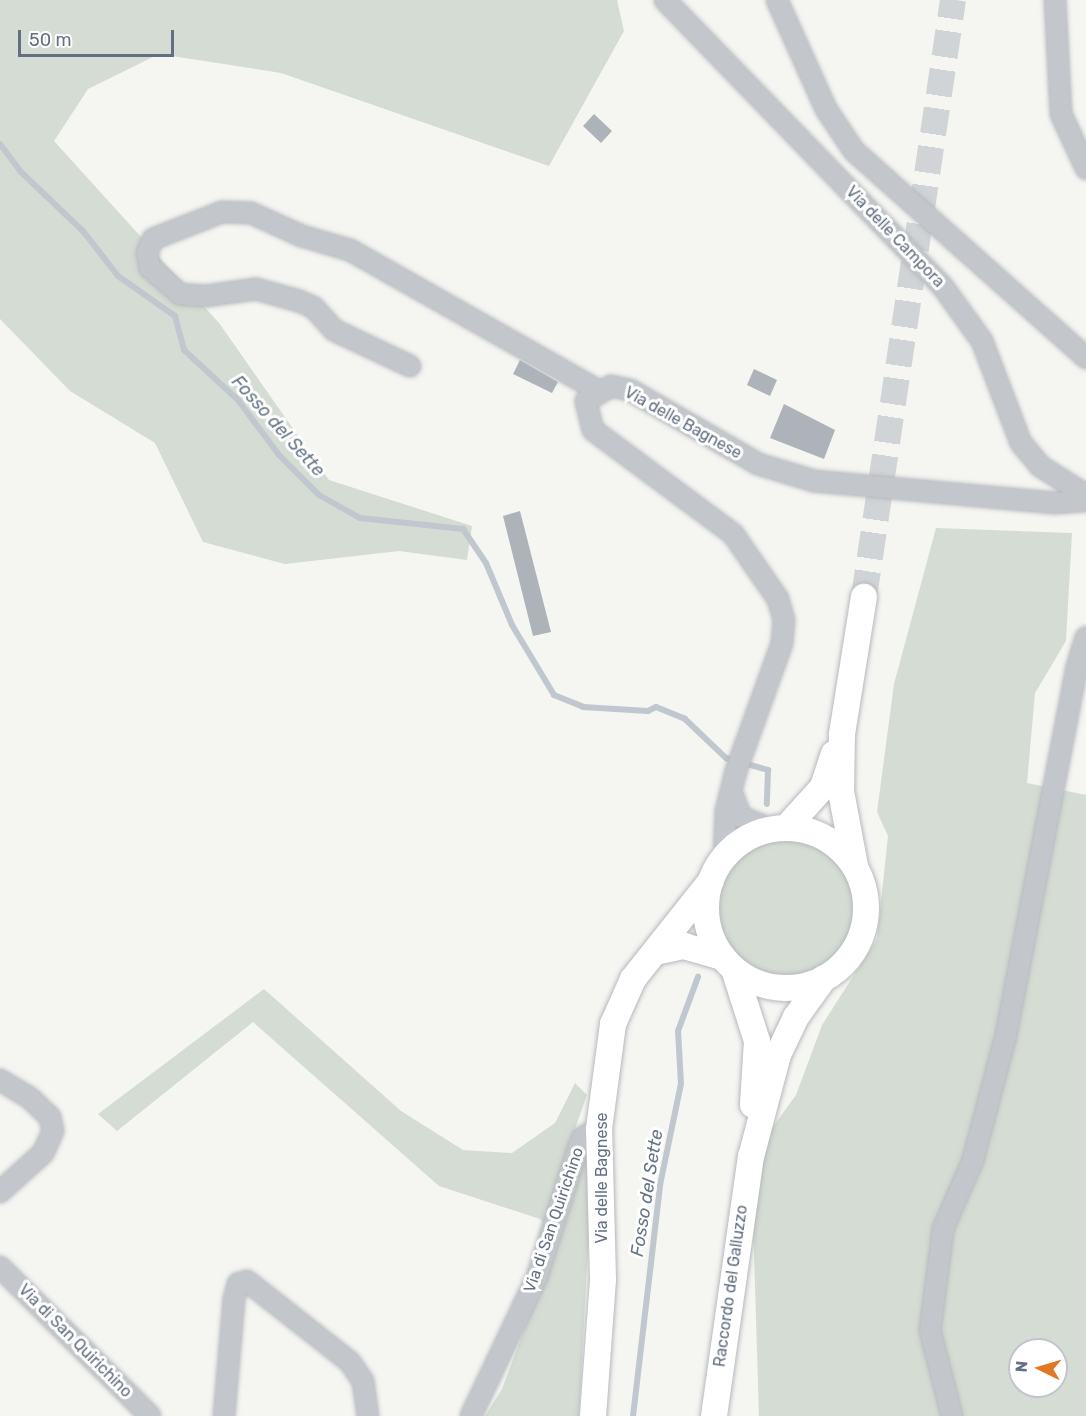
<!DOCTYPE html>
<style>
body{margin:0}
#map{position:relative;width:1086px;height:1416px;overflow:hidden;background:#f5f5f2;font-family:Rubik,sans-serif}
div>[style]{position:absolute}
.green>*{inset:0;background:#d5dcd3}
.round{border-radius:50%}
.stream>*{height:6px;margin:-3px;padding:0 3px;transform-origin:3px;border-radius:3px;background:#c0c7ce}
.building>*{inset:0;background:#aeb3ba}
.major-tunnel>*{height:26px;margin-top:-13px;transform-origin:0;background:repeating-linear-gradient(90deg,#d1d4d6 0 26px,transparent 0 39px)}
.roads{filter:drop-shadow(0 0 2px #b6b9be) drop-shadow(0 0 2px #b6b9be)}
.minor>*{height:20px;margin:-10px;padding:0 10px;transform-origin:10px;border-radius:10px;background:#c3c6ca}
.major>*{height:26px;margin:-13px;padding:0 13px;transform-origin:13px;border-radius:13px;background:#fff}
.major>.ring{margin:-13px;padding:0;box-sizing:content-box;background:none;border:26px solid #fff;border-radius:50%}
span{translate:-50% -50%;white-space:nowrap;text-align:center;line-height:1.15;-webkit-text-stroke:6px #fff;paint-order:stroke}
.street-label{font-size:16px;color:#646f83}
.water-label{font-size:18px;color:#657686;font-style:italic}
.north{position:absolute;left:1008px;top:1338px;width:60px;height:60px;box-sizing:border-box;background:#fff;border:2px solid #c1c5cd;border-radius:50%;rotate:275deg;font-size:16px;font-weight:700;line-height:24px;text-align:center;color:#646f83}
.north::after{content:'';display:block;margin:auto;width:21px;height:27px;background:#e27826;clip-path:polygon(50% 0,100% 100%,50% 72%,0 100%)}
.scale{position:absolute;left:18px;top:30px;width:156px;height:27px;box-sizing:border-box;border:3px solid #646f83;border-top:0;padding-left:8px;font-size:18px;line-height:21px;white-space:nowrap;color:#646f83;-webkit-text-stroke:4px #fff;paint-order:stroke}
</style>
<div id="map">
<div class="green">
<div style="clip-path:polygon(0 0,617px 0,624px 31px,549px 166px,281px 73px,159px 54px,88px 89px,54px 141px,219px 323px,329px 480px,472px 526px,467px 560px,399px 551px,285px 564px,203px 542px,155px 443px,70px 391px,0 319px)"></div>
<div style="clip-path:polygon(evenodd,936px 528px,1072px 533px,1066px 641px,1035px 693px,1027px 783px,1086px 795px,1086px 1416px,759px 1416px,751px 1157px,796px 1095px,822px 1025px,877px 939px,888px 836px,877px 812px,894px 684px,936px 528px,1020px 1350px,1056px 1350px,1056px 1386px,1020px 1386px,1020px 1350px)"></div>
<div class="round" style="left:719px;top:841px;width:134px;height:134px"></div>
<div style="clip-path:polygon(264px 989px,401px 1111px,463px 1150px,512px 1153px,555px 1123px,575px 1083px,587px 1095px,575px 1129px,592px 1174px,579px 1416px,485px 1416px,502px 1389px,559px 1237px,540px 1219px,439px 1186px,253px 1022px,117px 1131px,98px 1114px)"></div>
</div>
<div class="stream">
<div style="left:0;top:144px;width:35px;rotate:53deg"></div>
<div style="left:21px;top:172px;width:86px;rotate:43.6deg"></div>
<div style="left:83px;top:231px;width:57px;rotate:52.1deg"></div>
<div style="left:118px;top:276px;width:70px;rotate:35.1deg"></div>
<div style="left:175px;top:316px;width:35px;rotate:75deg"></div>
<div style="left:184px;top:350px;width:74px;rotate:42.8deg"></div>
<div style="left:238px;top:400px;width:69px;rotate:53.3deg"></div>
<div style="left:279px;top:455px;width:57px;rotate:45deg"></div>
<div style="left:319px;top:495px;width:47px;rotate:29.3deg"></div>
<div style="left:360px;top:518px;width:104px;rotate:6.1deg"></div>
<div style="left:463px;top:529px;width:41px;rotate:55.9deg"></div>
<div style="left:486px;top:563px;width:67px;rotate:67.2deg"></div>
<div style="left:512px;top:625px;width:82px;rotate:59deg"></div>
<div style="left:554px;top:695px;width:31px;rotate:22deg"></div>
<div style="left:583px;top:707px;width:65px;rotate:3.5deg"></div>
<div style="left:648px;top:711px;width:9px;rotate:-27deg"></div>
<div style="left:656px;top:707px;width:31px;rotate:22deg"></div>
<div style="left:685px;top:719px;width:57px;rotate:43.6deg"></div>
<div style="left:726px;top:758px;width:44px;rotate:15.9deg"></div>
<div style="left:768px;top:770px;width:34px;rotate:92deg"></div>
<div style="left:633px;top:1416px;width:233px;rotate:-83.3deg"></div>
<div style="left:660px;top:1185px;width:103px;rotate:-78.3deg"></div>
<div style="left:681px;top:1084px;width:53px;rotate:-93.2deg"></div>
<div style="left:678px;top:1031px;width:58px;rotate:-69.7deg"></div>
</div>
<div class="building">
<div style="clip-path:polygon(594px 114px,612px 131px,601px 143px,583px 126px)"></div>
<div style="clip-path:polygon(520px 360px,558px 382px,552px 393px,513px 374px)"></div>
<div style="clip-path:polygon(754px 369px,777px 380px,770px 396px,747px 385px)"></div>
<div style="clip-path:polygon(784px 404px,835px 430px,824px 459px,770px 438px)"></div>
<div style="clip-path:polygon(520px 511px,551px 632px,533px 636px,503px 516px)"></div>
</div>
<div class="major-tunnel">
<div style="left:864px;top:597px;width:604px;rotate:-81.52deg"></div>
</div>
<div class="roads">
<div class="minor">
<div style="left:665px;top:0;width:400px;rotate:45.9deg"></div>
<div style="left:943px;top:287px;width:67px;rotate:54.2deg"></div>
<div style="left:982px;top:341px;width:109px;rotate:69.1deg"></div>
<div style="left:1021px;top:443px;width:30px;rotate:50deg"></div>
<div style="left:1040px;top:466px;width:54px;rotate:32.2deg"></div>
<div style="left:777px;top:0;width:120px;rotate:65.8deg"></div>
<div style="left:826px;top:109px;width:50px;rotate:56.3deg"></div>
<div style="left:854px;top:151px;width:311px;rotate:41.7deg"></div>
<div style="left:1055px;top:0;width:114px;rotate:87deg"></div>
<div style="left:1061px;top:114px;width:60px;rotate:65.2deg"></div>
<div style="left:410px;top:366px;width:84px;rotate:-154.7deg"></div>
<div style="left:334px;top:330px;width:31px;rotate:-132deg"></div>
<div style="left:313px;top:307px;width:15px;rotate:-157deg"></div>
<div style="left:299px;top:301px;width:45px;rotate:-164.4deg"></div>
<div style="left:256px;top:289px;width:50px;rotate:172deg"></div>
<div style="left:206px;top:296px;width:26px;rotate:-176deg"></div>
<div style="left:180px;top:294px;width:40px;rotate:-139deg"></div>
<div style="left:150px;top:268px;width:15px;rotate:-101deg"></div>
<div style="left:147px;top:253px;width:15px;rotate:-67deg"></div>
<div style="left:153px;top:239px;width:74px;rotate:-21.4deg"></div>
<div style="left:222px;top:212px;width:29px;rotate:2deg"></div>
<div style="left:251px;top:213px;width:56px;rotate:24.3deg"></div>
<div style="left:302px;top:236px;width:50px;rotate:16.3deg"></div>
<div style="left:350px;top:250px;width:286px;rotate:29.5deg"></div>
<div style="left:731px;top:791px;width:28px;rotate:69deg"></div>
<div style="left:741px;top:817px;width:31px;rotate:22deg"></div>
<div style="left:724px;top:856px;width:45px;rotate:-87.5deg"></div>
<div style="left:726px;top:811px;width:41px;rotate:-76deg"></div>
<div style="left:736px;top:771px;width:136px;rotate:-70.2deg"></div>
<div style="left:782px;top:643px;width:23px;rotate:-85deg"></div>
<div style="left:784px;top:620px;width:22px;rotate:-106deg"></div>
<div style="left:778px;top:599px;width:79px;rotate:-124.7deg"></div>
<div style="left:733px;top:534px;width:174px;rotate:-143.4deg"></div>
<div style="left:593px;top:430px;width:30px;rotate:-104deg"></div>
<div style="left:586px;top:401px;width:29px;rotate:-31deg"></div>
<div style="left:611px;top:386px;width:19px;rotate:12deg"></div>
<div style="left:630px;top:390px;width:148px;rotate:30deg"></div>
<div style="left:758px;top:464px;width:59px;rotate:16.9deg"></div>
<div style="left:814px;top:481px;width:242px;rotate:5.2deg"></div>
<div style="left:1055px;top:503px;width:31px;rotate:-4deg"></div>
<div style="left:0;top:1080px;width:35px;rotate:31deg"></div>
<div style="left:30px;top:1098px;width:28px;rotate:44deg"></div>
<div style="left:50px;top:1117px;width:14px;rotate:78deg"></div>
<div style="left:53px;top:1131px;width:24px;rotate:114deg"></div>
<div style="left:43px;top:1153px;width:58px;rotate:137.8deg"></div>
<div style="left:0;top:1267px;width:211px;rotate:44.8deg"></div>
<div style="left:224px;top:1416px;width:117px;rotate:-85.1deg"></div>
<div style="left:234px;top:1299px;width:16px;rotate:-75deg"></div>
<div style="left:238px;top:1284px;width:9px;rotate:-18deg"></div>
<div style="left:247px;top:1281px;width:131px;rotate:38.2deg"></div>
<div style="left:350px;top:1362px;width:23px;rotate:56deg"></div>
<div style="left:363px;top:1381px;width:35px;rotate:82deg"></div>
<div style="left:471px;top:1416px;width:154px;rotate:-64.6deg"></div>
<div style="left:537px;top:1277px;width:132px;rotate:-72.4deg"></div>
<div style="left:577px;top:1151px;width:15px;rotate:-67deg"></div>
<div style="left:583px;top:1137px;width:18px;rotate:-27deg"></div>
<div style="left:952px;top:1416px;width:88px;rotate:-104.5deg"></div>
<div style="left:930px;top:1331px;width:103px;rotate:-82.7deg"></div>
<div style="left:943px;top:1229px;width:75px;rotate:-66.5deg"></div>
<div style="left:973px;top:1160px;width:129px;rotate:-75.2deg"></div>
<div style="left:1006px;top:1035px;width:372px;rotate:-79.1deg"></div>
<div style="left:1076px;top:670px;width:34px;rotate:-73deg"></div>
</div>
<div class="major">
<div style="left:787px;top:827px;width:54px;rotate:-48deg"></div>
<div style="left:823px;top:787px;width:35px;rotate:-72deg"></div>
<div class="ring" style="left:706px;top:828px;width:134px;height:134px"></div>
<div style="left:855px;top:866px;width:76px;rotate:-100.6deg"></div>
<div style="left:841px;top:791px;width:57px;rotate:-89deg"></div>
<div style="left:842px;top:734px;width:139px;rotate:-80.9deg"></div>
<div style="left:655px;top:952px;width:30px;rotate:-12deg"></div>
<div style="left:684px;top:946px;width:36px;rotate:16deg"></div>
<div style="left:734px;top:969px;width:76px;rotate:72.3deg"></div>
<div style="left:757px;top:1041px;width:64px;rotate:93.6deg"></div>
<div style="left:593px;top:1416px;width:137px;rotate:-85.8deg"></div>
<div style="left:603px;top:1279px;width:150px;rotate:-91.5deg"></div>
<div style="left:599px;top:1129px;width:106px;rotate:-82.4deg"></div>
<div style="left:613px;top:1024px;width:49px;rotate:-66deg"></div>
<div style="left:633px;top:979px;width:125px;rotate:-51.5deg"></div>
<div style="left:714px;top:1416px;width:262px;rotate:-81.9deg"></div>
<div style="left:751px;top:1157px;width:106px;rotate:-75.2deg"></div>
<div style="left:778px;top:1055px;width:42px;rotate:-64.7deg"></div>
<div style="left:796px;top:1017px;width:48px;rotate:-54.3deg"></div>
</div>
</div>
<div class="street-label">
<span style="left:895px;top:237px;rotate:46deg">Via delle Campora</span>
<span style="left:683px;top:423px;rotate:29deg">Via delle Bagnese</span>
<span style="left:602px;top:1178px;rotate:-90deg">Via delle Bagnese</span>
<span style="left:554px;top:1220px;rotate:-71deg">Via di San Quirichino</span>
<span style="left:731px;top:1286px;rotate:-82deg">Raccordo del Galluzzo</span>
<span style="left:75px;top:1341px;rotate:45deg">Via di San Quirichino</span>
</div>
<div class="water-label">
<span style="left:278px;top:426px;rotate:48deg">Fosso del Sette</span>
<span style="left:647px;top:1193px;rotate:-81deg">Fosso del Sette</span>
</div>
<div class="north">N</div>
<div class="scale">50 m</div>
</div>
